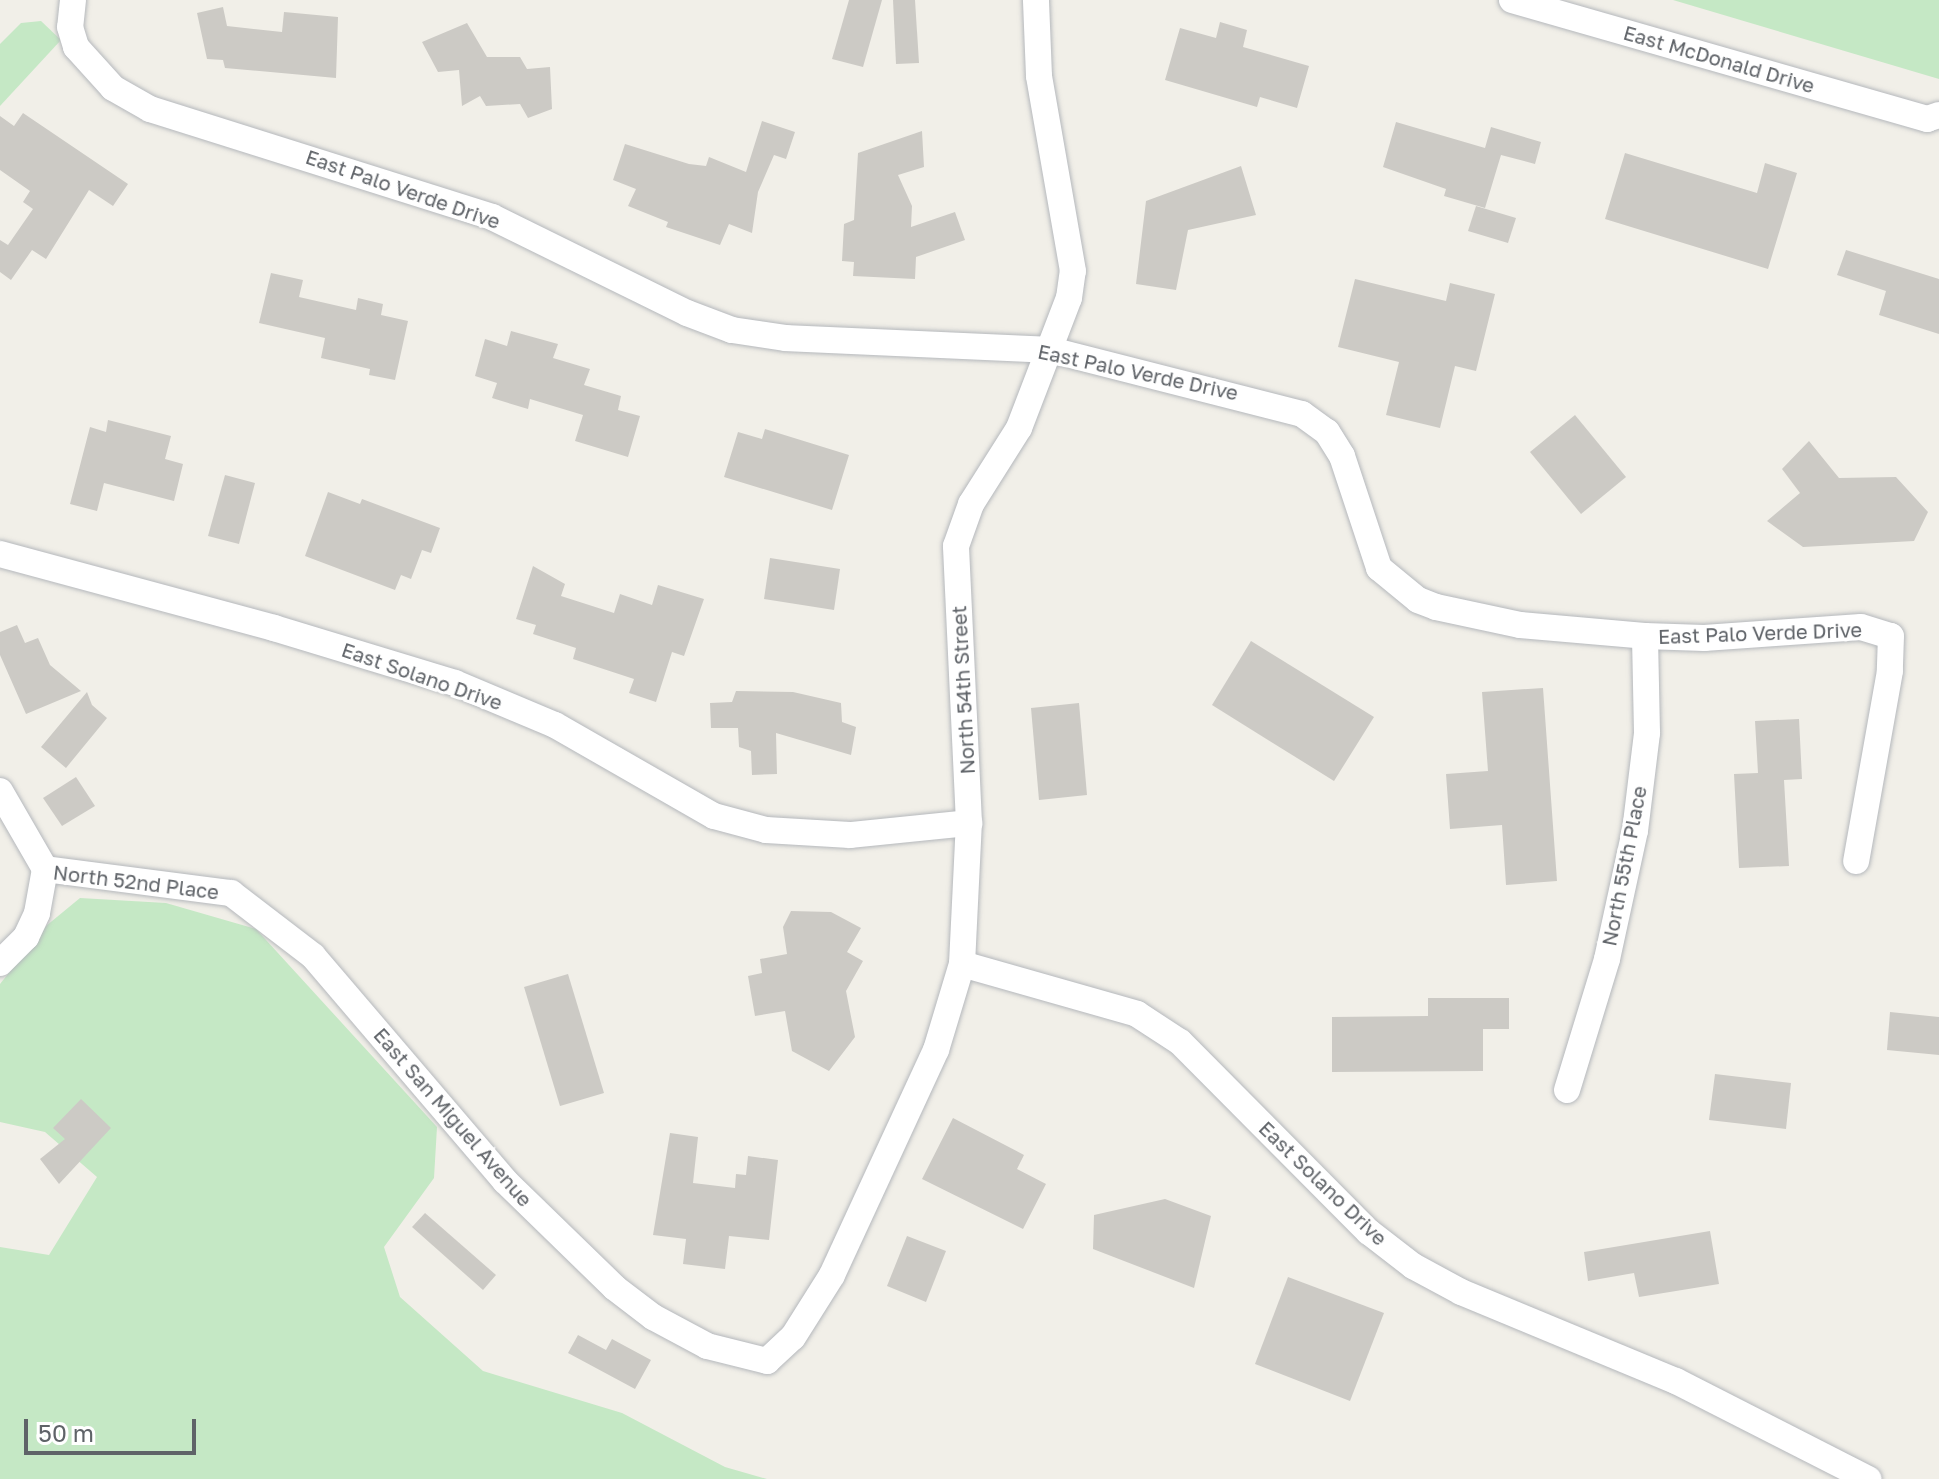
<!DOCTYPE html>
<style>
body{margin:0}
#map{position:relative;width:1939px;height:1479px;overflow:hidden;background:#f1efe8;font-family:"Golos Text",sans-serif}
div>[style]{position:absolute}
.green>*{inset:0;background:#c5e8c5}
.building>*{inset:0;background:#cccac5}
.roads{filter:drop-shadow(0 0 2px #b5b8bc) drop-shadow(0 0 2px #b5b8bc)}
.minor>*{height:26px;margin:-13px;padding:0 13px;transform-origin:13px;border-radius:13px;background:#fff}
span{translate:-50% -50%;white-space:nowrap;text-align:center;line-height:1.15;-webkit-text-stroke:6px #fff;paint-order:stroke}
.street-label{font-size:20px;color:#5f6368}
.scale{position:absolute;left:24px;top:1419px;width:172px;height:36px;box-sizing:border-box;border:4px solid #5f6368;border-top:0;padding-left:10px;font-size:24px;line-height:28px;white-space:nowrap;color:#5f6368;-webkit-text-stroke:6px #fff;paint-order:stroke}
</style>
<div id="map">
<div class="green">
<div style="clip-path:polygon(1673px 0,1939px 0,1939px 79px)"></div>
<div style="clip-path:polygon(41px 21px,61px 40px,0 106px,0 44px,21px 23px)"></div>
<div style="clip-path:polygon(80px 898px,166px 903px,256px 929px,437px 1127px,434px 1178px,384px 1247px,400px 1297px,483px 1371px,622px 1413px,725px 1467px,767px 1479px,0 1479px,0 1247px,49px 1255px,97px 1177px,45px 1132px,0 1122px,0 984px,46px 926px)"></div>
</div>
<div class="building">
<div style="clip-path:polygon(849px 0,882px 0,863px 67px,832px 59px)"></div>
<div style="clip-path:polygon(893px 0,915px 0,919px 63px,896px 64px)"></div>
<div style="clip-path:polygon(223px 7px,227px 26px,282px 32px,284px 12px,338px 17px,336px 78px,225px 68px,223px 60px,207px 59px,197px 13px)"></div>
<div style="clip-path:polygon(1220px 22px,1247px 30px,1243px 47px,1309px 66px,1297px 108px,1260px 97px,1257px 107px,1165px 80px,1180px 28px,1216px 38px)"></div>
<div style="clip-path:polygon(467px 23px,487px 57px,520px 57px,527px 69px,550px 67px,552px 109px,528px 118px,520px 104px,486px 106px,480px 96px,462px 106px,459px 70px,438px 72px,422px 42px)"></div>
<div style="clip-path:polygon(23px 113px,128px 184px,113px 206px,89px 190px,46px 259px,32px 250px,11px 280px,0 272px,0 240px,8px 245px,33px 209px,23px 202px,30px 191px,0 170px,0 116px,14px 126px)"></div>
<div style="clip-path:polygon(762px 121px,795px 132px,786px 159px,774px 155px,758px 192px,752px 233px,729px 224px,720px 245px,666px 227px,668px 222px,628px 206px,636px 189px,613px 180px,625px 144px,689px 164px,706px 166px,709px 157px,746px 172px)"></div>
<div style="clip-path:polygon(1396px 122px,1485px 148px,1491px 127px,1541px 142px,1535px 164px,1501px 155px,1485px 208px,1444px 196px,1446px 189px,1383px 167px)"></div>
<div style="clip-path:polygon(922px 131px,924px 167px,898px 175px,912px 206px,911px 227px,955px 212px,965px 240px,916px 257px,915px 279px,853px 276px,854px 262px,842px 261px,844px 224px,854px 220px,858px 153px)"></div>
<div style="clip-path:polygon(1625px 153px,1757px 193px,1765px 163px,1797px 173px,1768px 269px,1605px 219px)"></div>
<div style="clip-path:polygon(1241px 166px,1256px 215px,1188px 230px,1176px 290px,1136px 284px,1146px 201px)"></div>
<div style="clip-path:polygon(1476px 206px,1516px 218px,1508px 243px,1468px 231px)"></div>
<div style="clip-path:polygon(1846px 250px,1939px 279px,1939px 334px,1879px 315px,1886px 291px,1837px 275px)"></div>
<div style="clip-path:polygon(271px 273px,303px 280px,299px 297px,356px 310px,358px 298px,383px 304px,381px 315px,408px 321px,395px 380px,369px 375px,370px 369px,321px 358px,325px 338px,259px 323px)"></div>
<div style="clip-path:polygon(1355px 279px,1446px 301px,1450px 283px,1495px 294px,1476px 371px,1455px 366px,1440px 428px,1386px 415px,1399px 362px,1338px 347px)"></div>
<div style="clip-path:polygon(511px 331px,558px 344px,553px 358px,590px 369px,584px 385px,621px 396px,618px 410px,640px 416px,628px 457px,575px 441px,583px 415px,530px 399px,528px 409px,492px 398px,497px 383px,475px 376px,485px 339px,507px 346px)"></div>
<div style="clip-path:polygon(1575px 415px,1626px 477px,1581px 514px,1530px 452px)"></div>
<div style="clip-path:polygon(108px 420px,171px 436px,165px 459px,183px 464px,174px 501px,104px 483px,97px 511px,70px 504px,90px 427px,106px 432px)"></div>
<div style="clip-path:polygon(765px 429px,849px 455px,832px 510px,724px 477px,738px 432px,762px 439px)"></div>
<div style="clip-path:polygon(1809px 441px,1839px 478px,1896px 477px,1928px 512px,1914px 541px,1803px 547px,1767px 521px,1800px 493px,1782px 469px)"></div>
<div style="clip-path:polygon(225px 475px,255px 483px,239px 544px,208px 536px)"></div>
<div style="clip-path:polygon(328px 492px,360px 504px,362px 499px,440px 528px,431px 553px,422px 550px,411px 579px,401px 575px,395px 590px,305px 556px)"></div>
<div style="clip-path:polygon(770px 558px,840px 569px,834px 610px,764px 599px)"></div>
<div style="clip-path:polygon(533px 566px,565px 584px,561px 596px,614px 613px,620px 594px,652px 605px,658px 585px,704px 599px,684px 656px,672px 652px,656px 702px,629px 693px,634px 679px,573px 659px,576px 648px,533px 634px,536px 625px,516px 619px)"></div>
<div style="clip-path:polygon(17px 625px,25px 643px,38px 638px,50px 665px,81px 691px,26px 714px,0 655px,0 632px)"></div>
<div style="clip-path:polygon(1251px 641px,1374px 717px,1334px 781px,1212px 705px)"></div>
<div style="clip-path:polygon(1543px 688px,1557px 881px,1506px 885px,1502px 825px,1450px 829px,1446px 774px,1488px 771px,1482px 692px)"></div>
<div style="clip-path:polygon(736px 691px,793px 692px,841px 703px,842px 722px,856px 727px,851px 755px,776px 733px,777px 774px,752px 775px,751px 751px,739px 747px,738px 728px,711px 728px,710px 703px,732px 702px)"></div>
<div style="clip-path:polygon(87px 692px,92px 705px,107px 718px,66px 768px,41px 747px)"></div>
<div style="clip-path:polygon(1079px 703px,1087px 795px,1039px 800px,1031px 708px)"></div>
<div style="clip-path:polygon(1799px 719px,1802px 779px,1784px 780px,1789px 866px,1739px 868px,1734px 774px,1758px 773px,1755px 721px)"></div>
<div style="clip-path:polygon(76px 777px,95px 806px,62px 826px,43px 798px)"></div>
<div style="clip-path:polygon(791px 911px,831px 912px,861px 928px,847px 952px,863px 961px,846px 991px,855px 1037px,829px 1071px,792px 1051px,785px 1011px,755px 1016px,748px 976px,762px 973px,760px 959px,787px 954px,783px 927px)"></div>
<div style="clip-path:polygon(568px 974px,604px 1093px,560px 1106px,524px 987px)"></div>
<div style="clip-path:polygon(1428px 998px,1509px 998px,1509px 1029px,1483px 1029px,1483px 1071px,1332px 1072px,1332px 1017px,1428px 1016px)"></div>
<div style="clip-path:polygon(1890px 1012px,1939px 1017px,1939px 1055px,1887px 1050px)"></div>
<div style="clip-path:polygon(1715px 1074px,1791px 1083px,1786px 1129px,1709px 1120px)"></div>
<div style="clip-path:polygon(81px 1099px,111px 1128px,59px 1184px,40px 1159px,65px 1139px,53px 1128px)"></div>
<div style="clip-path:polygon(953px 1118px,1024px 1155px,1017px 1169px,1046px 1184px,1023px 1229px,922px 1179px)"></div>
<div style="clip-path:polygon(670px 1133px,698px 1137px,693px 1183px,735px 1188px,736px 1174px,746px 1175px,748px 1156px,778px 1160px,769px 1240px,729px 1236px,725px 1269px,683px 1264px,686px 1239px,653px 1235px)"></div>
<div style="clip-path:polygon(1165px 1199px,1211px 1216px,1194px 1288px,1093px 1249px,1094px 1215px)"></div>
<div style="clip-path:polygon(425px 1213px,496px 1275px,483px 1290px,412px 1227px)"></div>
<div style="clip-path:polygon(1710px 1231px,1719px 1284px,1639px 1297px,1634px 1273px,1588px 1281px,1584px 1252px)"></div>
<div style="clip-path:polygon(907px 1236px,946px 1251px,926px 1302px,887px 1286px)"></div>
<div style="clip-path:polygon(1288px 1277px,1384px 1313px,1350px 1401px,1255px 1364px)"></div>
<div style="clip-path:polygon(578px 1335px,606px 1350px,612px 1339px,651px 1360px,635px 1389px,568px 1353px)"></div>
</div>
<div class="roads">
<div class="minor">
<div style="left:73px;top:0;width:27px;rotate:96deg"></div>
<div style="left:70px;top:27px;width:21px;rotate:73deg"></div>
<div style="left:76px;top:47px;width:55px;rotate:47.9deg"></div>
<div style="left:113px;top:88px;width:43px;rotate:29.6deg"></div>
<div style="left:150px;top:109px;width:359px;rotate:17.5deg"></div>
<div style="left:492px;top:217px;width:217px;rotate:26.2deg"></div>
<div style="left:687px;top:313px;width:48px;rotate:20.7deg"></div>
<div style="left:732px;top:330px;width:55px;rotate:8.4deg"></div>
<div style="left:786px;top:338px;width:265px;rotate:2.6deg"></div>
<div style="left:1051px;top:350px;width:259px;rotate:14.3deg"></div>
<div style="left:1302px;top:414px;width:31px;rotate:36deg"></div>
<div style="left:1327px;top:432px;width:28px;rotate:58deg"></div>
<div style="left:1342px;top:456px;width:118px;rotate:71.7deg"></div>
<div style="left:1379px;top:568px;width:50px;rotate:39.4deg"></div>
<div style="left:1418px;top:600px;width:19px;rotate:21deg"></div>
<div style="left:1436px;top:607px;width:86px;rotate:12.1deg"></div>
<div style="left:1520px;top:625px;width:125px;rotate:5deg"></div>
<div style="left:1645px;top:636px;width:59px;rotate:1.9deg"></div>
<div style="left:1704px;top:638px;width:157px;rotate:-4deg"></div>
<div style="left:1861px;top:627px;width:31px;rotate:17deg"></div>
<div style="left:1891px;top:636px;width:35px;rotate:92deg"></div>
<div style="left:1890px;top:671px;width:193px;rotate:100.1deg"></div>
<div style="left:1512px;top:0;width:432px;rotate:16deg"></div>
<div style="left:1927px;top:119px;width:13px;rotate:-18deg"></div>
<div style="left:0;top:554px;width:284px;rotate:15.1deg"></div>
<div style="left:274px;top:628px;width:189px;rotate:16.9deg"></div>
<div style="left:455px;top:683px;width:108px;rotate:22.8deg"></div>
<div style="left:555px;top:725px;width:183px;rotate:29.8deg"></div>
<div style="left:714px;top:816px;width:54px;rotate:15.1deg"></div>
<div style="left:766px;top:830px;width:84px;rotate:3.4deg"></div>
<div style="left:850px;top:835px;width:120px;rotate:-5.8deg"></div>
<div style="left:0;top:791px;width:90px;rotate:60deg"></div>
<div style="left:0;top:963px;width:37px;rotate:-45deg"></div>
<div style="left:26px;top:937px;width:26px;rotate:-65deg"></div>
<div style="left:37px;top:913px;width:45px;rotate:-79.7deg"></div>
<div style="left:45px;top:869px;width:188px;rotate:7.4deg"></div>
<div style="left:231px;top:893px;width:103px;rotate:37.5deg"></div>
<div style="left:313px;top:956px;width:296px;rotate:49.5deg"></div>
<div style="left:505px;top:1181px;width:153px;rotate:44.2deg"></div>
<div style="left:615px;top:1288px;width:48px;rotate:37.3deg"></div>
<div style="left:653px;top:1317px;width:61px;rotate:28.2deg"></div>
<div style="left:707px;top:1346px;width:62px;rotate:14deg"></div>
<div style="left:767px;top:1361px;width:35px;rotate:-43deg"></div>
<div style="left:793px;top:1337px;width:73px;rotate:-57.8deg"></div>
<div style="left:832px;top:1275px;width:248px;rotate:-65.2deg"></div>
<div style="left:936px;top:1050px;width:90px;rotate:-73.2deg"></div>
<div style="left:962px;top:964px;width:141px;rotate:-87.2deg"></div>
<div style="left:969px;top:823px;width:277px;rotate:-92.7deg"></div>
<div style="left:956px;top:546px;width:45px;rotate:-70.3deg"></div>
<div style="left:971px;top:504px;width:90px;rotate:-57.7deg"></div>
<div style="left:1019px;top:428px;width:139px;rotate:-69deg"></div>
<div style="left:1069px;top:298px;width:27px;rotate:-82deg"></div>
<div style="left:1073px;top:271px;width:198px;rotate:-99.9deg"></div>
<div style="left:1039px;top:76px;width:76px;rotate:-92.3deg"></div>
<div style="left:962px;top:964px;width:182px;rotate:15.9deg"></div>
<div style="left:1137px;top:1014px;width:51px;rotate:33.1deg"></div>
<div style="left:1180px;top:1042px;width:268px;rotate:45.2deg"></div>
<div style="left:1369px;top:1232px;width:56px;rotate:37.7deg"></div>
<div style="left:1413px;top:1266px;width:55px;rotate:28.4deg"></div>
<div style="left:1461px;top:1292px;width:233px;rotate:22.5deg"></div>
<div style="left:1676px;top:1381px;width:216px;rotate:27deg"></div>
<div style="left:1567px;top:1090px;width:137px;rotate:-73deg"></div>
<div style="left:1607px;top:959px;width:131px;rotate:-77.7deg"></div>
<div style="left:1635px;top:831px;width:99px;rotate:-83deg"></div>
<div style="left:1647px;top:733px;width:97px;rotate:-91.2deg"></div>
</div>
</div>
<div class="street-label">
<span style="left:1719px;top:59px;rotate:16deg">East McDonald Drive</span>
<span style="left:403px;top:189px;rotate:19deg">East Palo Verde Drive</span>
<span style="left:1138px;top:372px;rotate:12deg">East Palo Verde Drive</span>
<span style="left:1760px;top:633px;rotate:-2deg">East Palo Verde Drive</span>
<span style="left:422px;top:676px;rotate:19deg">East Solano Drive</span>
<span style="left:963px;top:690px;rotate:-93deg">North 54th Street</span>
<span style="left:1624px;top:866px;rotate:-79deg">North 55th Place</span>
<span style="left:136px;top:882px;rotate:7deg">North 52nd Place</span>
<span style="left:453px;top:1117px;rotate:49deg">East San Miguel Avenue</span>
<span style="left:1323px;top:1183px;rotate:44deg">East Solano Drive</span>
</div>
<div class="scale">50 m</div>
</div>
